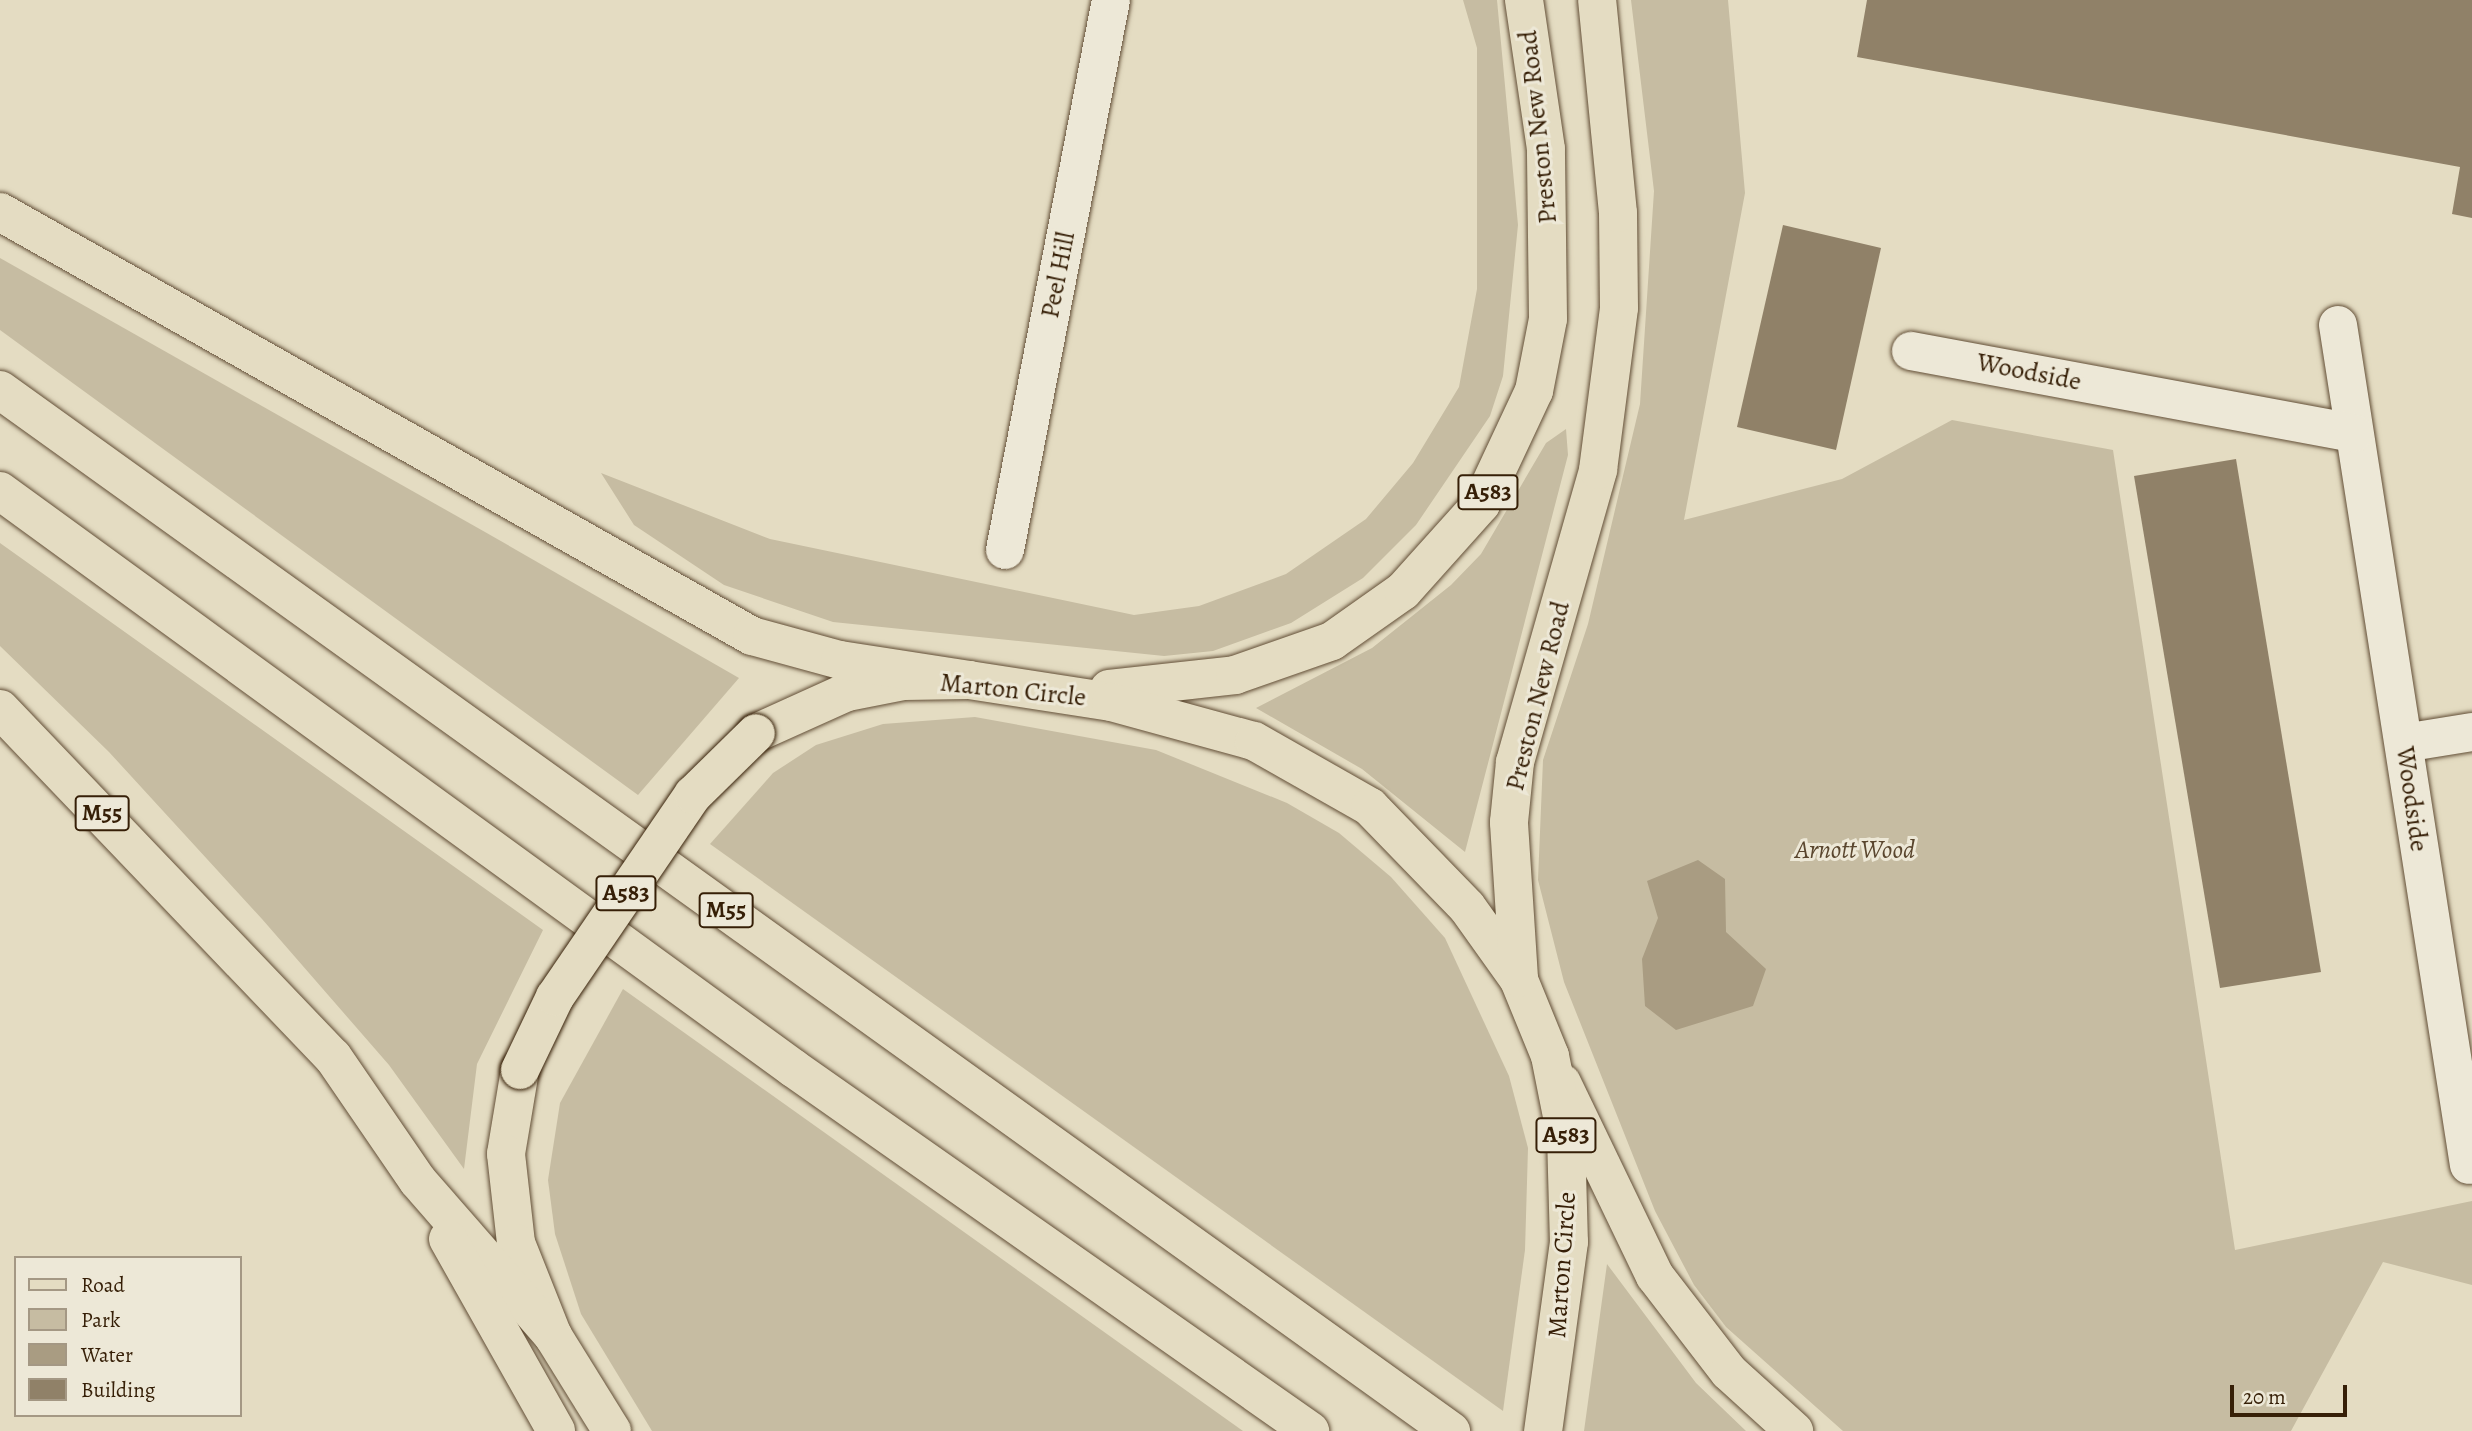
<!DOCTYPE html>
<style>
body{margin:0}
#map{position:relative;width:2472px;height:1431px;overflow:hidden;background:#e4dcc2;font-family:Alegreya,serif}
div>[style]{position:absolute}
.green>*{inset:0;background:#c6bca2}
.water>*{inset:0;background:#a99c82}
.building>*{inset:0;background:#908168}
.roads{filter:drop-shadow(0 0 2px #624e36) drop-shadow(0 0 2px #624e36)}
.minor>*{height:38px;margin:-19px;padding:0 19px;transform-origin:19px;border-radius:19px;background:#ede8d7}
.primary>*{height:38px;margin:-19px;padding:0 19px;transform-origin:19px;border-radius:19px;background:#e4dcc2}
.trunk>*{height:38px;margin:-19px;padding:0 19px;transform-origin:19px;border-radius:19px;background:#e4dcc2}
.motorway>*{height:38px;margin:-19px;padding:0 19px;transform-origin:19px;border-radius:19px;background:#e4dcc2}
.bridges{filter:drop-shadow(0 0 2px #361f07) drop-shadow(0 0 2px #361f07)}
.trunk-bridge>*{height:38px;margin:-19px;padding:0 19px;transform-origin:19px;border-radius:19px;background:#e4dcc2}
span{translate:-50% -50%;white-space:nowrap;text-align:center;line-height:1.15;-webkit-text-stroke:6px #ede8d7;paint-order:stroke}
.shield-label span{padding:2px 5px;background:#ede8d7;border:2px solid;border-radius:5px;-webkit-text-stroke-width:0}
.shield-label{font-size:24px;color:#361f07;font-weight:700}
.street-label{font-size:26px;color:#361f07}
.park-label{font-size:26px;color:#5a462e;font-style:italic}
.legend{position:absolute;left:14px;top:1256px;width:228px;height:161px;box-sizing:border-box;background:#ede8d7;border:2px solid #a49884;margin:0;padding:9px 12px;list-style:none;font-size:21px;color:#361f07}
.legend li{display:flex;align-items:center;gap:14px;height:35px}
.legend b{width:35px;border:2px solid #a49884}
.scale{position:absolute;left:2230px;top:1385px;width:117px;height:32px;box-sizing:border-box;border:4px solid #361f07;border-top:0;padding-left:9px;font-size:21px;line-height:24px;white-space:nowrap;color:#361f07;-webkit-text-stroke:5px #ede8d7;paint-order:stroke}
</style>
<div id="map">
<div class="green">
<div style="clip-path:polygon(1463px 0,1497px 0,1518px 225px,1503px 376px,1490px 416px,1416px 525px,1363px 578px,1291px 623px,1213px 651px,1164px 656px,833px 622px,724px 585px,634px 525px,601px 473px,770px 539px,1134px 615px,1199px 606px,1286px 574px,1366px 519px,1413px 463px,1459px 387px,1477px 289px,1477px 48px)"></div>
<div style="clip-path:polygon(1631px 0,1728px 0,1745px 193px,1684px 520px,1842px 479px,1952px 420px,2113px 450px,2235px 1250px,2472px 1201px,2472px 1285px,2383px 1262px,2291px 1431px,1843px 1431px,1726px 1327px,1694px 1285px,1655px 1211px,1564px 982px,1538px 880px,1543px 760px,1588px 624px,1640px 404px,1654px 191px)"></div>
<div style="clip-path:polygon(0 258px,485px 532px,739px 678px,638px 795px,0 330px)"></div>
<div style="clip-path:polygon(1566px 429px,1568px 455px,1465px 852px,1362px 769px,1256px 708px,1372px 648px,1451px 585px,1481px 554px,1546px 443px)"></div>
<div style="clip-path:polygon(0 543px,543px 930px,477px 1064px,464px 1169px,389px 1065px,262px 919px,109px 752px,0 646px)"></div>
<div style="clip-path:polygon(975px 717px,1156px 750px,1287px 803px,1339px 833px,1391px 877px,1445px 938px,1509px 1076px,1528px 1148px,1525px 1250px,1503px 1411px,710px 844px,773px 773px,816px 745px,883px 724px)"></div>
<div style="clip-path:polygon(623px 989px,1243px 1431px,652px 1431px,581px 1314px,555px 1234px,548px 1180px,560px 1103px)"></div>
<div style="clip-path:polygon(1607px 1264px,1696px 1383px,1746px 1431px,1584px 1431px)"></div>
</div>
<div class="water">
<div style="clip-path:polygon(1698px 860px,1725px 879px,1726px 932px,1766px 969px,1753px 1006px,1676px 1030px,1645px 1006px,1642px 959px,1658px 918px,1647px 881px)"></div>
</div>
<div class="building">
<div style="clip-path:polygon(1867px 0,2472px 0,2472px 218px,2452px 214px,2460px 167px,1857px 57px)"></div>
<div style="clip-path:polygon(1783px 225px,1881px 248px,1836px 450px,1737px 427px)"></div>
<div style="clip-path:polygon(2236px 459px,2321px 972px,2220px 988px,2134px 476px)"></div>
</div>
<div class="roads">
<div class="minor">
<div style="left:2338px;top:325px;width:850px;rotate:81.14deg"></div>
<div style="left:1911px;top:351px;width:450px;rotate:10.5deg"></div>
<div style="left:1005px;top:550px;width:560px;rotate:-79.09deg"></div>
<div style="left:2404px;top:743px;width:69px;rotate:-9.2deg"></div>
</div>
<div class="primary">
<div style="left:1562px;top:1083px;width:214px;rotate:64.3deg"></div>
<div style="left:1655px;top:1276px;width:121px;rotate:52.4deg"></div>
<div style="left:1729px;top:1372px;width:88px;rotate:42.2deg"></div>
</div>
<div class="trunk">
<div style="left:1109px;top:689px;width:127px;rotate:-6.3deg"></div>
<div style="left:1235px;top:675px;width:103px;rotate:-19.3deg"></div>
<div style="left:1332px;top:641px;width:87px;rotate:-35.2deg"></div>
<div style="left:1403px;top:591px;width:117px;rotate:-48.1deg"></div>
<div style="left:1481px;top:504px;width:125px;rotate:-64.9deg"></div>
<div style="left:1534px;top:391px;width:73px;rotate:-79deg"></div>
<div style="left:1548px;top:319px;width:170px;rotate:-90.7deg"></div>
<div style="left:1546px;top:149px;width:151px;rotate:-98.4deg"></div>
<div style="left:756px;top:733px;width:100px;rotate:-24.3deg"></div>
<div style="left:847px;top:692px;width:57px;rotate:-11.1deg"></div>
<div style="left:903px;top:681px;width:66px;rotate:-0.9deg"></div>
<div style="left:969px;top:680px;width:144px;rotate:8.8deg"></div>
<div style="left:1111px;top:702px;width:148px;rotate:15.3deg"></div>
<div style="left:1254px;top:741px;width:133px;rotate:29.6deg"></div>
<div style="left:1370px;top:807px;width:139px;rotate:45.9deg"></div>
<div style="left:1467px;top:907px;width:90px;rotate:54.5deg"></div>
<div style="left:1519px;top:980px;width:82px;rotate:67.8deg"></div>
<div style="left:1550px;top:1056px;width:82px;rotate:78.7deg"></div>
<div style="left:1566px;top:1136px;width:106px;rotate:88.4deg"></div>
<div style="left:1569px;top:1242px;width:191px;rotate:97.8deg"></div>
<div style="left:1519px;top:978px;width:156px;rotate:-93.7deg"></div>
<div style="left:1509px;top:822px;width:60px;rotate:-84.3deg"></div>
<div style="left:1515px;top:762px;width:304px;rotate:-74.1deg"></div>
<div style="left:1598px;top:470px;width:163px;rotate:-82.6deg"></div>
<div style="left:1619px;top:308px;width:95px;rotate:-90.6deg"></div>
<div style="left:1618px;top:213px;width:214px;rotate:-95.6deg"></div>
<div style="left:520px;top:1070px;width:85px;rotate:99.5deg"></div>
<div style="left:506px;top:1154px;width:90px;rotate:83.6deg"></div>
<div style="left:516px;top:1243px;width:100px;rotate:68.3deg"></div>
<div style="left:553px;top:1336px;width:112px;rotate:58.2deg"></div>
</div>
<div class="motorway">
<div style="left:0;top:212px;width:863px;rotate:29.42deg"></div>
<div style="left:752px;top:636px;width:91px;rotate:15.3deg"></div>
<div style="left:840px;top:660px;width:131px;rotate:8.8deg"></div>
<div style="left:0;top:390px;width:1786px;rotate:35.66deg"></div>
<div style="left:0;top:491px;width:981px;rotate:36.04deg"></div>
<div style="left:793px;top:1068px;width:632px;rotate:35.07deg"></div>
<div style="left:0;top:709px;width:482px;rotate:46.3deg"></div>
<div style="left:333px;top:1057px;width:150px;rotate:55.6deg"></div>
<div style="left:418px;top:1181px;width:206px;rotate:48.9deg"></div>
<div style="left:448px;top:1239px;width:220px;rotate:60.6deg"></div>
</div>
</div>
<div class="bridges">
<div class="trunk-bridge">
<div style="left:520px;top:1070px;width:81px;rotate:-64.4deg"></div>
<div style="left:555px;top:997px;width:245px;rotate:-55.7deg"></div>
<div style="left:693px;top:795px;width:88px;rotate:-44.5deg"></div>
</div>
</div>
<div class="shield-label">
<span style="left:1488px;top:492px">A583</span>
<span style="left:102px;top:813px">M55</span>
<span style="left:626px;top:893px">A583</span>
<span style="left:726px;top:910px">M55</span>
<span style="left:1566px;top:1135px">A583</span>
</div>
<div class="street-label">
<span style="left:1538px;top:127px;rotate:-96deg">Preston New Road</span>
<span style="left:1058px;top:275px;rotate:-79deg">Peel Hill</span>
<span style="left:2029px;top:372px;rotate:11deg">Woodside</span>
<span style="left:1013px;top:690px;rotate:6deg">Marton Circle</span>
<span style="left:1538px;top:696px;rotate:-76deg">Preston New Road</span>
<span style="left:2412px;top:799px;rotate:82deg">Woodside</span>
<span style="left:1562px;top:1265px;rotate:-86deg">Marton Circle</span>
</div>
<div class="park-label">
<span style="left:1855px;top:850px">Arnott Wood</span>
</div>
<ul class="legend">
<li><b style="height:9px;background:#e4dcc2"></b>Road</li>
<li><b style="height:19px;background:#c6bca2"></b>Park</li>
<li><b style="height:19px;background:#a99c82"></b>Water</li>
<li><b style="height:19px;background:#908168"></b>Building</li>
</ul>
<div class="scale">20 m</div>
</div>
